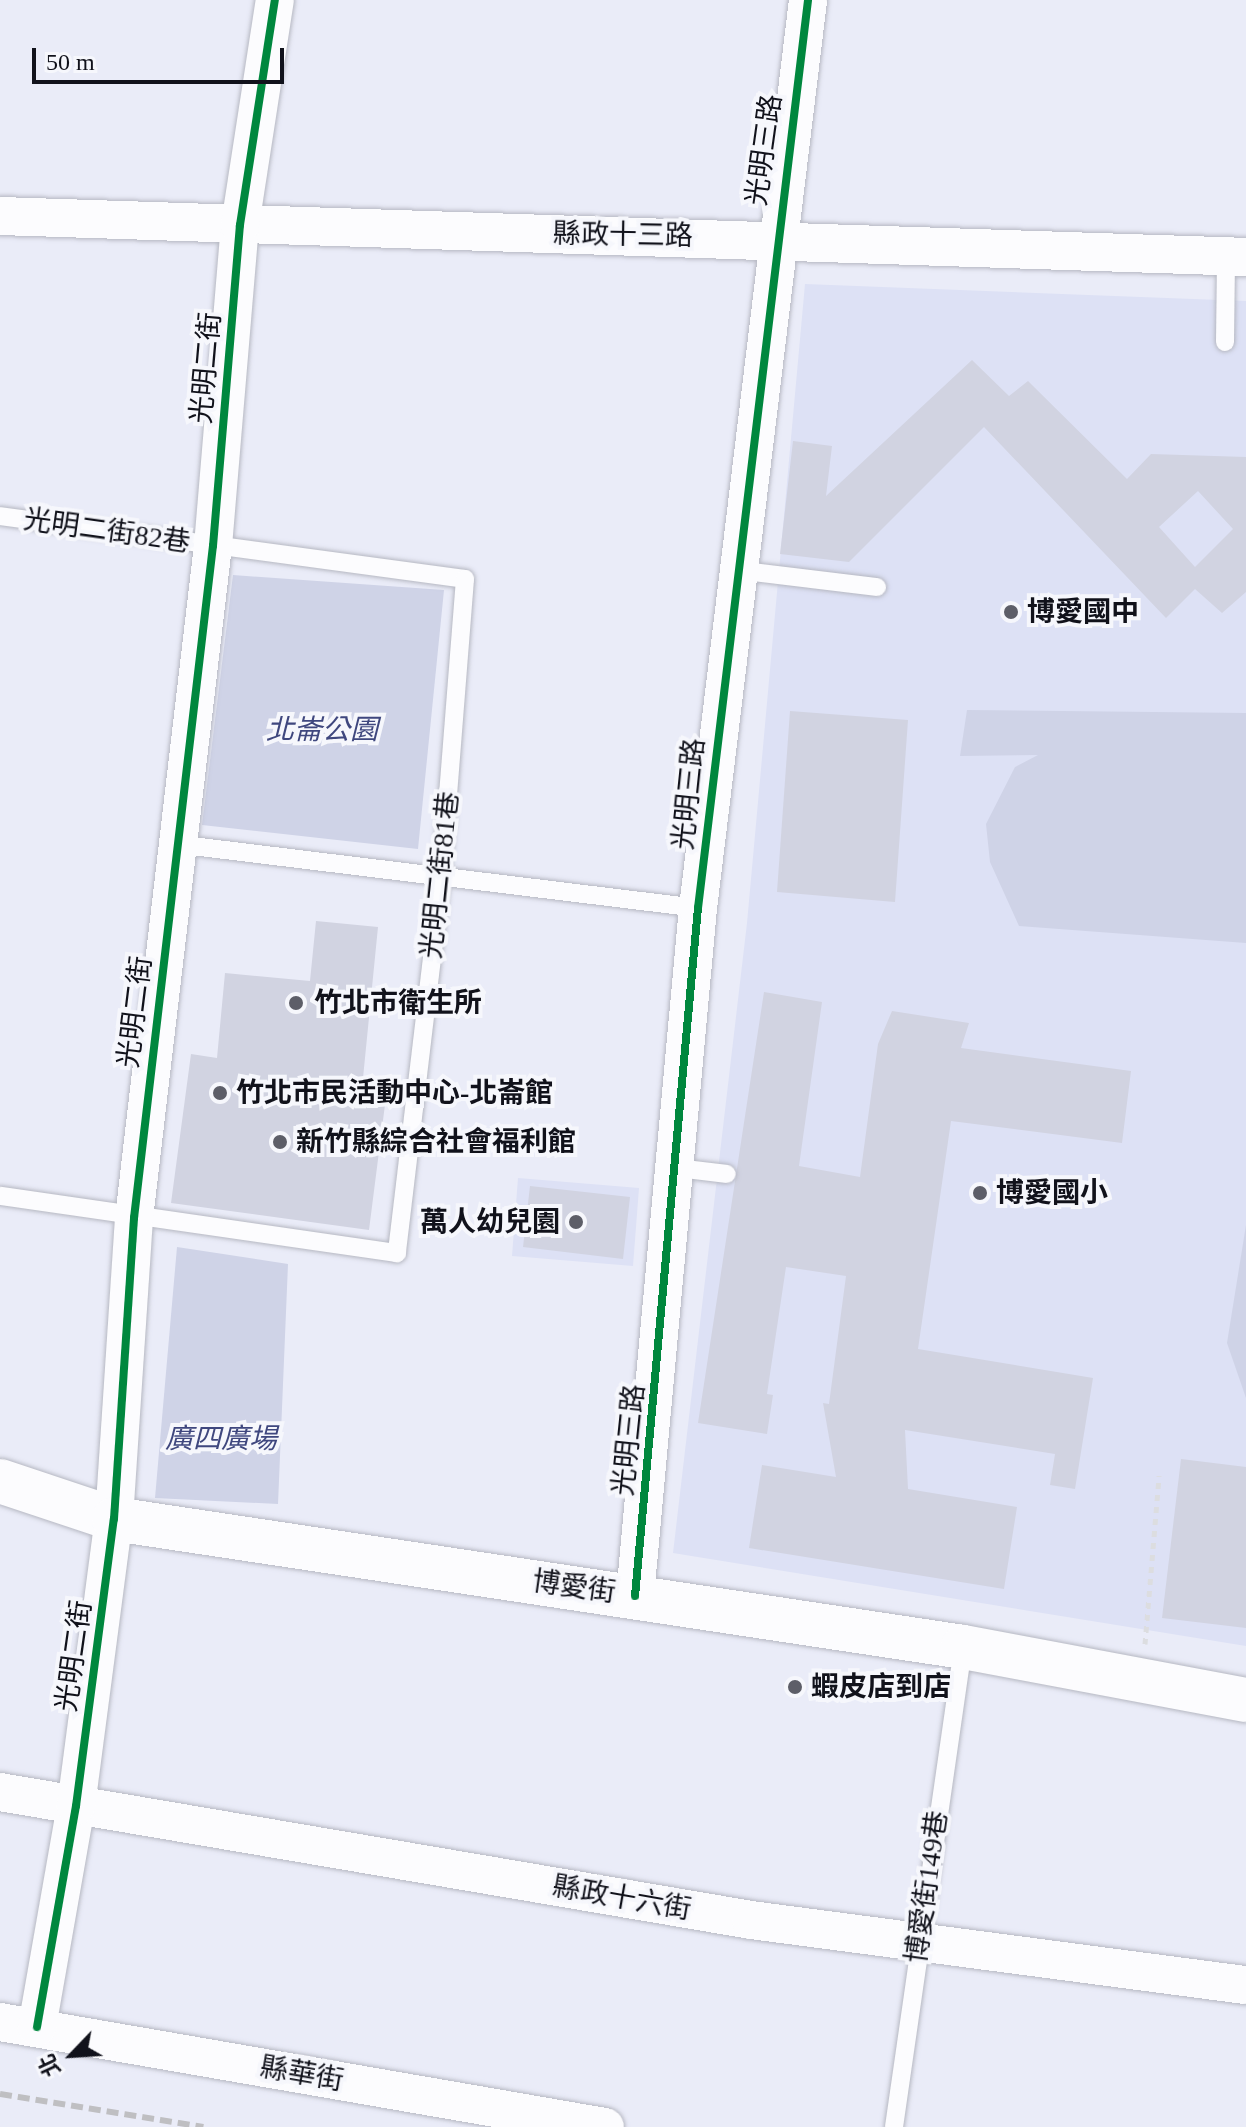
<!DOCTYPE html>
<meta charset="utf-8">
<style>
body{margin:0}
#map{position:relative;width:1246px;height:2127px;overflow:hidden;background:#eaecf8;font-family:"Times New Roman","Noto Sans TC",serif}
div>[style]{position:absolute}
.built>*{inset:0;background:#dde1f5}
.green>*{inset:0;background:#cfd3e7}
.building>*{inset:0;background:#d1d3e1}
.path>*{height:5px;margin-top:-2.5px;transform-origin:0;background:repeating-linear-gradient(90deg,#dcdde0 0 6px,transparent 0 12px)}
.roads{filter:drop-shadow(0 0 2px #b6b8c2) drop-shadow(0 0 2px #b6b8c2)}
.lane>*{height:18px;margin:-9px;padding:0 9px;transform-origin:9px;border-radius:9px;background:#fcfcfe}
.street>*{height:38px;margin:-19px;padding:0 19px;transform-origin:19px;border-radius:19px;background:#fcfcfe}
.secondary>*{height:44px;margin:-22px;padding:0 22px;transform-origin:22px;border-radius:22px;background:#fcfcfe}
.rail>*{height:6px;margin-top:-3px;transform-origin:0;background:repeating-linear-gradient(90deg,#bfbfc2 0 12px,transparent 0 18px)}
.cycleway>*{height:8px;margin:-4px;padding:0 4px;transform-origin:4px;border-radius:4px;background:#00873e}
.dots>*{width:22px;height:22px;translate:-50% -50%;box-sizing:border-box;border:4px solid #f6f7fc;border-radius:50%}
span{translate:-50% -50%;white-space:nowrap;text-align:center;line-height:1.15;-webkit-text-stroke:8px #f6f7fc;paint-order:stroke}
.street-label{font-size:28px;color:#11121b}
.poi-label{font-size:28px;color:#11121b;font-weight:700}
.left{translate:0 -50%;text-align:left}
.right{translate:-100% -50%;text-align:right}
.park-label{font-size:28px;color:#3f477e;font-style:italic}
.north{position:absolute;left:32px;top:2015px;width:80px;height:80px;-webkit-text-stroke:6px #f6f7fc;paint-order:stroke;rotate:245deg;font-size:22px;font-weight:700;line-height:32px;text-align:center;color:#11121b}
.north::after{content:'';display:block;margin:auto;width:28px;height:36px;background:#11121b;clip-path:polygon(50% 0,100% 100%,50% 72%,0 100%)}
.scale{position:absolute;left:32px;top:48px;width:252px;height:36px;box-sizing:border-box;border:4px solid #11121b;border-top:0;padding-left:10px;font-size:24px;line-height:28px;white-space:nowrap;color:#11121b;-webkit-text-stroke:6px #f6f7fc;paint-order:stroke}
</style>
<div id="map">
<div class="built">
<div style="clip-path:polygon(805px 284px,1246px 301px,1246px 1646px,673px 1553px,747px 923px)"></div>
<div style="clip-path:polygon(518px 1178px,639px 1188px,633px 1266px,512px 1256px)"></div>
</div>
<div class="green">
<div style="clip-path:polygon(233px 575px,444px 590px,418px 849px,202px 825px)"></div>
<div style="clip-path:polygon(967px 710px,1246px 713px,1246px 943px,1019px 926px,990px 862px,986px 824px,1015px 767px,1038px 755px,960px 756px)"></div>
<div style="clip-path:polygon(1246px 1225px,1246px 1398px,1227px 1343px)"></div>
<div style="clip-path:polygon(177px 1247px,288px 1264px,278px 1504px,155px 1498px)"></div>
</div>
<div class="building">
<div style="clip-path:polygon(evenodd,972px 360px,1009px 396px,1028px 381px,1127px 479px,1151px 454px,1246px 457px,1246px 592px,1222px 613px,1195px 589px,1166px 618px,984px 427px,849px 562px,780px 554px,793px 441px,832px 446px,826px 496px,972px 360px,1198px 491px,1233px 529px,1195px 567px,1159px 527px,1198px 491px)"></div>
<div style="clip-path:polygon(790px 711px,908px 720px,895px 902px,777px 892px)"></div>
<div style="clip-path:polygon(316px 921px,378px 927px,363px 1078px,388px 1081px,369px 1230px,171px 1203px,191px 1054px,217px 1058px,225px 973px,310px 981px)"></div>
<div style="clip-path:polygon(764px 992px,822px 1002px,799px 1166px,860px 1177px,878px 1044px,892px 1011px,969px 1023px,961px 1048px,1131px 1071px,1122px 1143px,951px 1121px,918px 1349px,1093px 1378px,1075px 1489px,1050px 1485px,1055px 1454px,905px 1430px,908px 1489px,1017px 1507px,1004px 1589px,749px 1548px,762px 1465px,836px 1477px,823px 1403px,829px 1404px,846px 1276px,786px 1267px,767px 1394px,773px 1395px,767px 1434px,698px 1423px)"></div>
<div style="clip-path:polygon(530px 1186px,630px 1197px,623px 1259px,523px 1247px)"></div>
<div style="clip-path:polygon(1181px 1459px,1246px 1467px,1246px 1628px,1162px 1618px)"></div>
</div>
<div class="path">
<div style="left:1145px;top:1644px;width:169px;rotate:-85.2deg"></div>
</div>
<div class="roads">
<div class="lane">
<div style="left:1225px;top:342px;width:85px;rotate:-89.3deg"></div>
<div style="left:0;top:516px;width:469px;rotate:7.7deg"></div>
<div style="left:465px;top:579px;width:296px;rotate:94.5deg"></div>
<div style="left:442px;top:874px;width:382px;rotate:96.8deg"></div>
<div style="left:397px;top:1253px;width:401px;rotate:-171.8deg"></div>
<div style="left:736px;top:570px;width:142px;rotate:6.9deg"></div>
<div style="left:176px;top:844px;width:526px;rotate:6.99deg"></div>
<div style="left:677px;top:1168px;width:50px;rotate:6.8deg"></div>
<div style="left:894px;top:2127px;width:485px;rotate:-81.8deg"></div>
</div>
<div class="street">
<div style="left:0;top:216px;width:1247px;rotate:1.88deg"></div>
<div style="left:635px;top:1596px;width:691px;rotate:-84.77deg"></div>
<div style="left:698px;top:908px;width:915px;rotate:-83.09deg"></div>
<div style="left:0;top:1792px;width:762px;rotate:9.67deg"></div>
<div style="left:751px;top:1920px;width:499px;rotate:7.5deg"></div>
<div style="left:0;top:2022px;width:614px;rotate:9.85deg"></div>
<div style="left:37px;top:2027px;width:224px;rotate:-80deg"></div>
<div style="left:76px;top:1806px;width:290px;rotate:-82.5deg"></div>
<div style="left:114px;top:1519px;width:302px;rotate:-86.2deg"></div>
<div style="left:134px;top:1218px;width:677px;rotate:-83.3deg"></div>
<div style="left:213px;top:546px;width:322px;rotate:-85.2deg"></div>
<div style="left:240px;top:225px;width:228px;rotate:-81.2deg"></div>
</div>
<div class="secondary">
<div style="left:0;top:1481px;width:120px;rotate:18.4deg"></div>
<div style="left:114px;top:1519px;width:859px;rotate:8.57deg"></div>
<div style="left:963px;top:1647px;width:288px;rotate:10.6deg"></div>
</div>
</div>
<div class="rail">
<div style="left:0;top:2094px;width:206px;rotate:9.2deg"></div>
</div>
<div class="cycleway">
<div style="left:635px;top:1596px;width:691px;rotate:-84.77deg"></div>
<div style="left:698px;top:908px;width:915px;rotate:-83.09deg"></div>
<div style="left:37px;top:2027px;width:224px;rotate:-80deg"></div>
<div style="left:76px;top:1806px;width:290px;rotate:-82.5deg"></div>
<div style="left:114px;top:1519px;width:302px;rotate:-86.2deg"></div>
<div style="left:134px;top:1218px;width:677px;rotate:-83.3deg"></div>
<div style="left:213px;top:546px;width:322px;rotate:-85.2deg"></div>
<div style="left:240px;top:225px;width:228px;rotate:-81.2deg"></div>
</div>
<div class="dots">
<div style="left:1011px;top:612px;background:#5d5e68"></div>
<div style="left:296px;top:1003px;background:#5d5e68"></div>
<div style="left:220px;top:1093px;background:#5d5e68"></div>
<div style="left:280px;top:1142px;background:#5d5e68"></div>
<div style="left:980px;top:1193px;background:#5d5e68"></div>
<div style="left:576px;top:1222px;background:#5d5e68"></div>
<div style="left:795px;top:1687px;background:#5d5e68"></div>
</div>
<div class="street-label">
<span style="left:764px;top:150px;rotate:-82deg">光明三路</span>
<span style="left:623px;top:235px;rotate:1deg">縣政十三路</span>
<span style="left:206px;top:368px;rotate:-85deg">光明二街</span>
<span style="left:107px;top:531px;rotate:8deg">光明二街82巷</span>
<span style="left:689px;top:794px;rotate:-84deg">光明三路</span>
<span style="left:440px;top:875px;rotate:-84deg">光明二街81巷</span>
<span style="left:135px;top:1012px;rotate:-83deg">光明二街</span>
<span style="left:629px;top:1440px;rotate:-84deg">光明三路</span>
<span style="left:574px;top:1587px;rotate:8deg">博愛街</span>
<span style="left:74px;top:1656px;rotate:-82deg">光明二街</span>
<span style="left:927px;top:1887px;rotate:-82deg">博愛街149巷</span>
<span style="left:622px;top:1898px;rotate:10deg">縣政十六街</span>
<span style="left:302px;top:2074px;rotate:10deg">縣華街</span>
</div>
<div class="poi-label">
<span class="left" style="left:1027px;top:612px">博愛國中</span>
<span class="left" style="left:314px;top:1003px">竹北市衛生所</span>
<span class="left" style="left:236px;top:1093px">竹北市民活動中心-北崙館</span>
<span class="left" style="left:296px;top:1142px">新竹縣綜合社會福利館</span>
<span class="left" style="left:996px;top:1193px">博愛國小</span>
<span class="right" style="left:560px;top:1222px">萬人幼兒園</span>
<span class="left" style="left:811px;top:1687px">蝦皮店到店</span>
</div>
<div class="park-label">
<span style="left:322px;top:730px">北崙公園</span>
<span style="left:221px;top:1439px">廣四廣場</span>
</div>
<div class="north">北</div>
<div class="scale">50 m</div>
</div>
